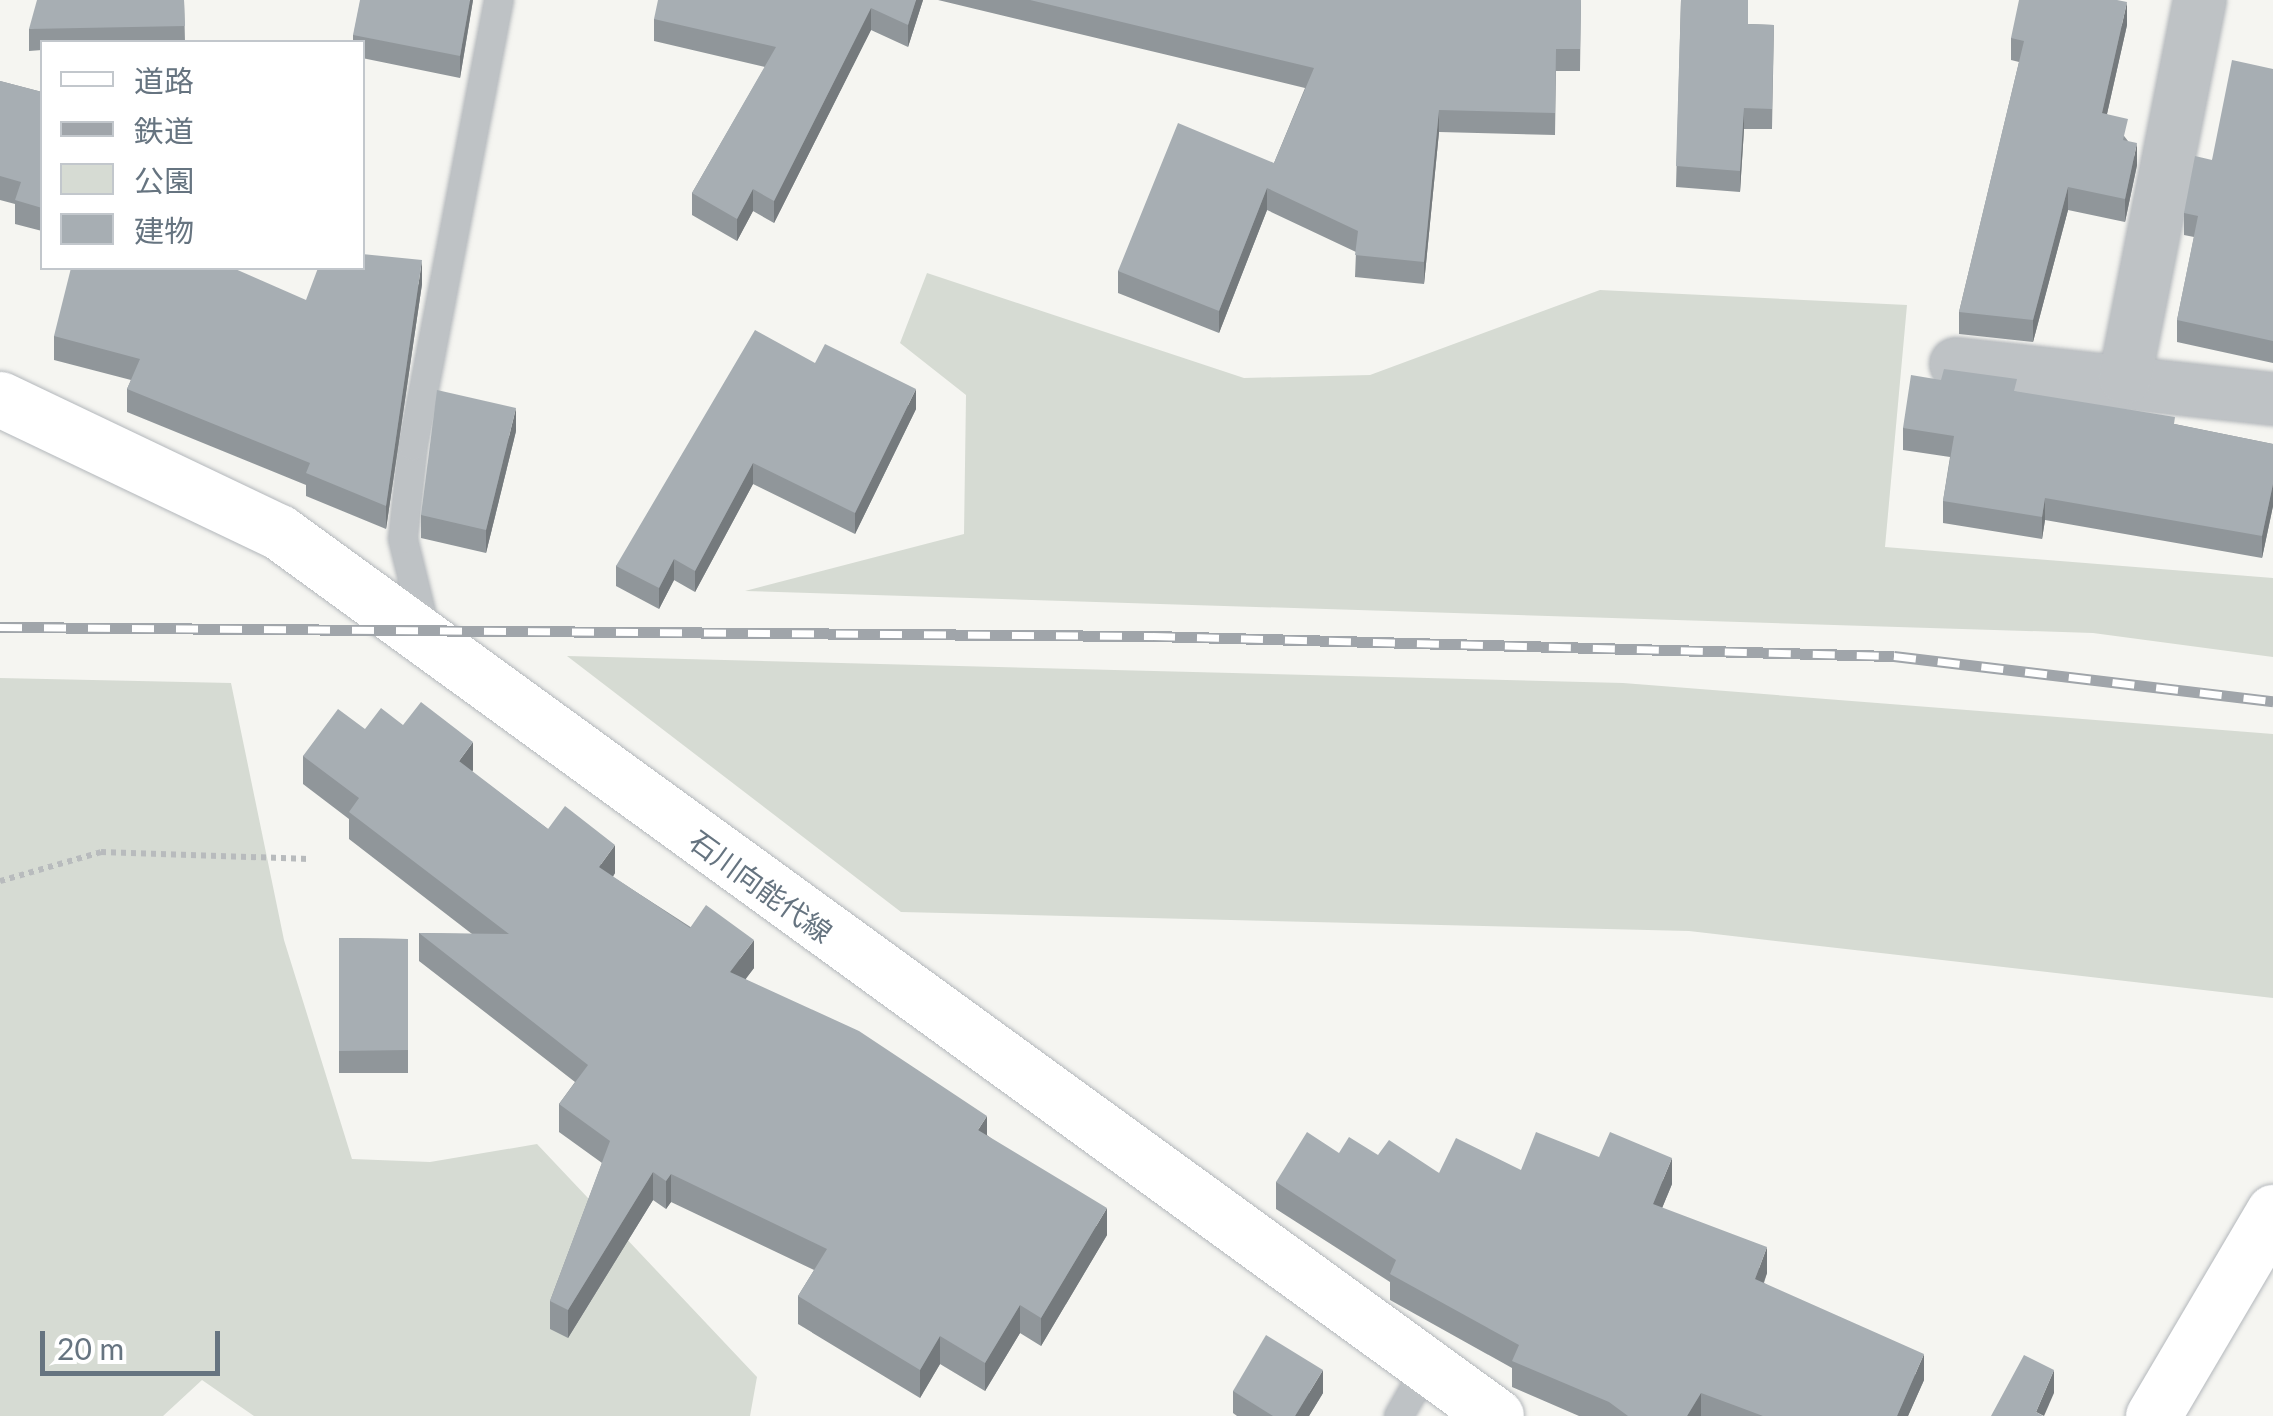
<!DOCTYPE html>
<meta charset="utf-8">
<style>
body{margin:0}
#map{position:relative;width:2273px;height:1416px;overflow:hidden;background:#f5f5f1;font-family:Lato,"Noto Sans JP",sans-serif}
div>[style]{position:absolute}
.green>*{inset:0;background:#d6dbd3}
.path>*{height:6px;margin-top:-3px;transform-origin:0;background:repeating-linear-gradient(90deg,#b8bbbd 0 5px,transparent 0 10px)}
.roads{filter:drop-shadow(0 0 2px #b3b7bb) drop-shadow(0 0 2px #b3b7bb)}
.lane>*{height:28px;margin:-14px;padding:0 14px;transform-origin:14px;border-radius:14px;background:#bec2c5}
.street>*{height:52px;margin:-26px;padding:0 26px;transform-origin:26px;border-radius:26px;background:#bec2c5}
.secondary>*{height:55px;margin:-27.5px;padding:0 27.5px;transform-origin:27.5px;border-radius:27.5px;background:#fff}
.rail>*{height:11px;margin-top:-5.5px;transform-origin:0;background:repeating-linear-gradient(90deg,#fff 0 22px,#a0a5aa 0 44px);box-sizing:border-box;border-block:2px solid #a0a5aa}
.wall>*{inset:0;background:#90969a}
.shaded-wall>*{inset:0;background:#757a7d}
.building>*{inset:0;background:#a7aeb3}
span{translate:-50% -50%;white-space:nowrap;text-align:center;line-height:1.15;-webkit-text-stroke:10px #fff;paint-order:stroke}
.street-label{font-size:28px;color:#667480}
.legend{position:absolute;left:40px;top:40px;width:325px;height:230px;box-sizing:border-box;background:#fff;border:2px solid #c2c7cc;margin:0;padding:12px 18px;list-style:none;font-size:30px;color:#667480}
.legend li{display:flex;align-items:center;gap:20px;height:50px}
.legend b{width:50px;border:2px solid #c2c7cc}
.scale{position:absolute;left:40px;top:1331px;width:180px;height:45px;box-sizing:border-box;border:5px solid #667480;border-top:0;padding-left:12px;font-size:30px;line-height:35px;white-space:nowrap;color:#667480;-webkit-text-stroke:8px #fff;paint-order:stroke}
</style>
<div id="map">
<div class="green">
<div style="clip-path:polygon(927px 273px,1244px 378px,1370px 375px,1600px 290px,1907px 305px,1885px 547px,2273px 578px,2273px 657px,2093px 633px,745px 591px,964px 534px,966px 395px,900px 343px)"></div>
<div style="clip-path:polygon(567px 656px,1623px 683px,2273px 734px,2273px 998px,1689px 931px,901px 912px)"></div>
<div style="clip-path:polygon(0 678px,231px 683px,284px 940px,352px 1159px,430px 1162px,537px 1144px,757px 1377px,750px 1416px,254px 1416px,202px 1380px,163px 1416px,0 1416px)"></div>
</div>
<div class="path">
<div style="left:0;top:881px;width:105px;rotate:-16deg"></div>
<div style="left:101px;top:852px;width:208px;rotate:1.9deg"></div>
</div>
<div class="roads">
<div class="lane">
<div style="left:426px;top:632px;width:96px;rotate:-103.9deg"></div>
<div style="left:403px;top:539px;width:94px;rotate:-83.9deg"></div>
<div style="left:413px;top:446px;width:454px;rotate:-79.1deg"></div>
<div style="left:1399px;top:1416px;width:56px;rotate:-60.3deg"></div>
</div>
<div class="street">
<div style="left:1956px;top:364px;width:319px;rotate:6.3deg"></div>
<div style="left:2125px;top:378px;width:385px;rotate:-78.8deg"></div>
</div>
<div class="secondary">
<div style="left:0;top:399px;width:309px;rotate:25.5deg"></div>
<div style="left:279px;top:532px;width:1504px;rotate:35.99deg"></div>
<div style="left:2153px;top:1416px;width:237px;rotate:-59.5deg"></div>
</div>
</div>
<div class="rail">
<div style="left:0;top:627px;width:1153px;rotate:0.45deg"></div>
<div style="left:1153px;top:636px;width:741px;rotate:1.55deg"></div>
<div style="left:1894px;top:656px;width:382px;rotate:6.8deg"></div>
</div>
<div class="wall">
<div style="clip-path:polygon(184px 0,185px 42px,42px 42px,42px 50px,29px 51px,29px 29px)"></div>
<div style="clip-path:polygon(473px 0,460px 78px,362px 58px,362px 42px,353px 42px,353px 35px)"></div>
<div style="clip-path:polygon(923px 0,908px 47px,871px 30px,774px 223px,753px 211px,737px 241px,692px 215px,692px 193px,765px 67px,654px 41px,654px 19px)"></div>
<div style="clip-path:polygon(938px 0,1581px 0,1580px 71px,1556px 71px,1555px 135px,1439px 132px,1424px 284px,1355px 277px,1356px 252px,1267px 210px,1219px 333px,1118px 293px,1118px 271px,1274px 163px,1305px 88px)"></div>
<div style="clip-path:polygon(1681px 0,1748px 24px,1774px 25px,1772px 129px,1744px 129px,1740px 192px,1676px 187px)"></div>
<div style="clip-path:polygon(2127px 25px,2107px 114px,2128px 141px,2137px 165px,2125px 222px,2068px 210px,2033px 342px,1959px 334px,1959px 312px,2019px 62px,2011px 60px,2011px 38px)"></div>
<div style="clip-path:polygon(2273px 69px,2273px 363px,2177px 342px,2177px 320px,2194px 237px,2184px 235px,2184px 213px,2212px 160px)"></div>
<div style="clip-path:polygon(0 81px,42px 92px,42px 231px,15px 224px,15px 204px,0 200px)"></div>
<div style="clip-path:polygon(422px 284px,386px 529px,306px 496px,306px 485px,127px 412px,127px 389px,131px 380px,54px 360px,54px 336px)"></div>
<div style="clip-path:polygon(815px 363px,916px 409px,855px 534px,753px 484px,695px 592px,674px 580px,659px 609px,616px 586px,616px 566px)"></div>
<div style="clip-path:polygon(1941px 380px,2017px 392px,2273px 444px,2273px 506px,2262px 558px,2045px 520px,2042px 539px,1943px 523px,1943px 501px,1950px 457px,1903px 450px,1903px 428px)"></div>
<div style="clip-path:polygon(516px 431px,486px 553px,421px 538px,421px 515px)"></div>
<div style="clip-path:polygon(403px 725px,473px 770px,472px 772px,548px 829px,615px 873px,613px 877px,754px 968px,745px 979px,987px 1135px,1107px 1235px,1041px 1346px,1020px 1333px,985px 1391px,940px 1364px,920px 1398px,798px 1324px,798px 1296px,814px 1270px,671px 1202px,666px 1209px,653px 1200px,568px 1338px,550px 1329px,550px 1301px,602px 1163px,559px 1132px,559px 1104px,575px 1082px,419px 961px,419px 933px,472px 934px,349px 839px,349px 819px,303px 784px,303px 756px,365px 729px)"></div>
<div style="clip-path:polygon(339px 938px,408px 939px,408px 1073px,339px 1073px)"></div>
<div style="clip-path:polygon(1339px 1153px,1378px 1155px,1439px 1173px,1521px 1170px,1599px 1157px,1672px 1184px,1662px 1208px,1767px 1273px,1764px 1283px,1924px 1380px,1908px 1416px,1579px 1416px,1512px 1387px,1512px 1368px,1390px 1300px,1390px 1282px,1276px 1209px,1276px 1182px)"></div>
<div style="clip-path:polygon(1233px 1391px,1323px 1393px,1309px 1416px,1237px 1416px,1233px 1413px)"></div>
</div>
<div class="shaded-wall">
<div style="clip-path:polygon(470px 0,473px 0,460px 78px,460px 56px)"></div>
<div style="clip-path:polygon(916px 0,923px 0,908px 47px,908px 25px)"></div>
<div style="clip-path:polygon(2127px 2px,2127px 25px,2102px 136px,2102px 113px)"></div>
<div style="clip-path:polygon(871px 8px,871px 30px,774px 223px,774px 201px)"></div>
<div style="clip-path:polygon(1744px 108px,1744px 129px,1740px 192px,1740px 171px)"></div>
<div style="clip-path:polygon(1439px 110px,1439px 132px,1424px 284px,1424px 262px)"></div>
<div style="clip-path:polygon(2137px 143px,2137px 165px,2125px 222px,2125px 199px)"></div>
<div style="clip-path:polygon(2068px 187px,2068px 210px,2033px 342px,2033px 320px)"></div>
<div style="clip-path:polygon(1267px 188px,1267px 210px,1219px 333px,1219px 311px)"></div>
<div style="clip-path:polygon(753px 189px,753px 211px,737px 241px,737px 219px)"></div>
<div style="clip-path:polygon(422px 260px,422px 284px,386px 529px,386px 506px)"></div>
<div style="clip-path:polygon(916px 389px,916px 409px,855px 534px,855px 513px)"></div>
<div style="clip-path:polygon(516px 408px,516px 431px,486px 553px,486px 530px)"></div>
<div style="clip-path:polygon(753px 463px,753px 484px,695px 592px,695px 571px)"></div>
<div style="clip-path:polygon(2273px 484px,2273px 506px,2262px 558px,2262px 536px)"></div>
<div style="clip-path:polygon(2045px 498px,2045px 520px,2042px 539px,2042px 517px)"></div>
<div style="clip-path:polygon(674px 559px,674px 580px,659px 609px,659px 588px)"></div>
<div style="clip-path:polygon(473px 742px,473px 770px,459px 789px,459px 761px)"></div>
<div style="clip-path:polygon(615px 845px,615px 873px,599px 895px,599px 867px)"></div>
<div style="clip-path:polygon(754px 940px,754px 968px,730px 1000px,730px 972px)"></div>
<div style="clip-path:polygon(987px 1116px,987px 1144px,978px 1130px)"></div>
<div style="clip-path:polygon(1672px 1158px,1672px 1184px,1653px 1230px,1653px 1204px)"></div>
<div style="clip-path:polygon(653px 1172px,653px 1200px,568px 1338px,568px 1310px)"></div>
<div style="clip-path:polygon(671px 1174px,671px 1202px,666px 1209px,666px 1181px)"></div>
<div style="clip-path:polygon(1107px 1208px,1107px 1235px,1041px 1346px,1041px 1318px)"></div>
<div style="clip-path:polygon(1767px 1247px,1767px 1273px,1755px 1305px,1755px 1279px)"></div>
<div style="clip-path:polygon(1020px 1305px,1020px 1333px,985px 1391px,985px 1363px)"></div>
<div style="clip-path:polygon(940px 1336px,940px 1364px,920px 1398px,920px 1370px)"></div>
<div style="clip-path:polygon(1924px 1354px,1924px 1380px,1908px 1416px,1897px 1416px)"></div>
<div style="clip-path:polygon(1323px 1370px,1323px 1393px,1309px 1416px,1295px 1416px)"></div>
<div style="clip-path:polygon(2054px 1370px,2054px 1393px,2044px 1416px,2036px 1412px)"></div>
<div style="clip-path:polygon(1701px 1393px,1701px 1416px,1687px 1416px)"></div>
</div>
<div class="building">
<div style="clip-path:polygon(37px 0,184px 0,185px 26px,29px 29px)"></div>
<div style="clip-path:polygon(360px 0,470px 0,460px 56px,353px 35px)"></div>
<div style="clip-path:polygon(658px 0,916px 0,908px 25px,871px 8px,774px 201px,753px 189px,737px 219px,692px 193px,776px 47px,654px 19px)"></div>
<div style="clip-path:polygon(1030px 0,1581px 0,1580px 49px,1556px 49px,1555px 113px,1439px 110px,1424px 262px,1355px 255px,1358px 231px,1267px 188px,1219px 311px,1118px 271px,1178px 123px,1274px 163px,1314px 68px)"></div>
<div style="clip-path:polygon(1681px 0,1748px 0,1748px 24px,1774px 25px,1772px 109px,1744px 108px,1740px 171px,1676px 166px)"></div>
<div style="clip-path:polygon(2019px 0,2117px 0,2127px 2px,2102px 113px,2128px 119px,2123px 140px,2137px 143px,2125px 199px,2068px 187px,2033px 320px,1959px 312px,2024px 41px,2011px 38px)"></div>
<div style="clip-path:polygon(2232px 60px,2273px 69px,2273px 341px,2177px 320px,2198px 216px,2184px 213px,2195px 156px,2212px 160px)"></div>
<div style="clip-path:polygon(0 81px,42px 92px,42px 208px,15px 200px,21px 182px,0 176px)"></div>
<div style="clip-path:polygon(362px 254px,422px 260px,386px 506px,306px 473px,310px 463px,127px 389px,140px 359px,54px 336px,71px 268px,233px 268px,306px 300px,318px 268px,362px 268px)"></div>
<div style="clip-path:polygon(755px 330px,815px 363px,825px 344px,916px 389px,855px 513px,753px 463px,695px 571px,674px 559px,659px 588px,616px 566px)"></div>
<div style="clip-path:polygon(1944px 369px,2017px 379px,2014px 391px,2175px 417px,2174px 424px,2273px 444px,2273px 484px,2262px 536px,2045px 498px,2042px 517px,1943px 501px,1954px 436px,1903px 428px,1911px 375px,1941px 380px)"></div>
<div style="clip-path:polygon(437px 390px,516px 408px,486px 530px,421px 515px)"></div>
<div style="clip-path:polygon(421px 702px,473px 742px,459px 761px,548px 829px,565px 806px,615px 845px,599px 867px,690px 928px,706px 905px,754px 940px,730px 972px,859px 1031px,987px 1116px,978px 1130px,1107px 1208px,1041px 1318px,1020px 1305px,985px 1363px,940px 1336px,920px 1370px,798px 1296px,827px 1249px,671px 1174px,666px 1181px,653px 1172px,568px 1310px,550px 1301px,610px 1141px,559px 1104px,588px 1065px,419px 933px,509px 934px,349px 812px,359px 798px,303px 756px,338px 709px,365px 729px,381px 708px,403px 725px)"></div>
<div style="clip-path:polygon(339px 938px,408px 939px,408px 1050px,339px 1051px)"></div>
<div style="clip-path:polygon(1307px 1132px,1339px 1153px,1349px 1137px,1378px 1155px,1389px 1140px,1439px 1173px,1456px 1138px,1521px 1170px,1536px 1132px,1599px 1157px,1610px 1132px,1672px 1158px,1653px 1204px,1767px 1247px,1755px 1279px,1924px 1354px,1897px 1416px,1763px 1416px,1701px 1393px,1687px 1416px,1628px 1416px,1609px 1402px,1512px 1361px,1519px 1345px,1390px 1274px,1396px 1260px,1276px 1182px)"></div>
<div style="clip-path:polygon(1266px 1335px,1323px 1370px,1295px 1416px,1273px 1416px,1233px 1391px)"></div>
<div style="clip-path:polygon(2024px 1355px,2054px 1370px,2036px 1412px,2043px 1416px,1991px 1416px)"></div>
</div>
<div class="street-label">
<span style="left:761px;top:886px;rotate:36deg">石川向能代線</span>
</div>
<ul class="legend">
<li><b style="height:12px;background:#fff"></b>道路</li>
<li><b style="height:12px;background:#a0a5aa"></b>鉄道</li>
<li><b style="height:28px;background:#d6dbd3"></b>公園</li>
<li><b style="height:28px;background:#a7aeb3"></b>建物</li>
</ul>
<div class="scale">20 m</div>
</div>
